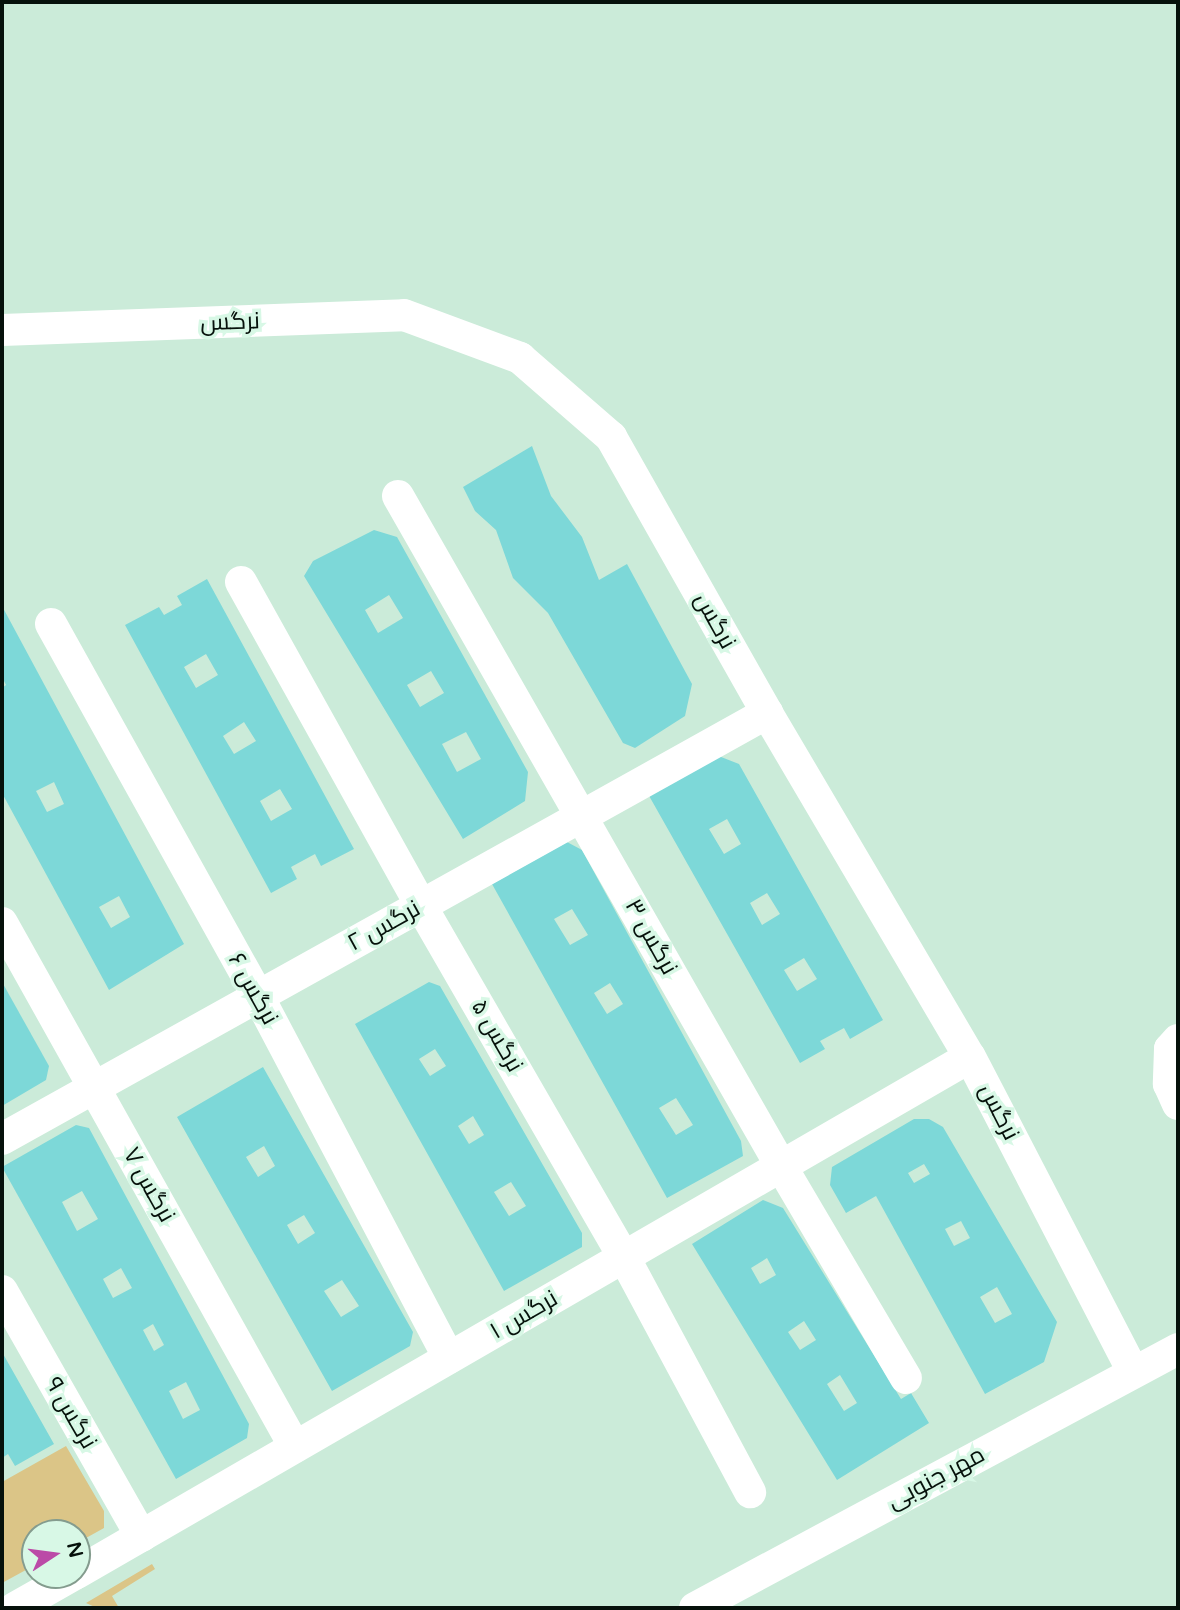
<!DOCTYPE html>
<meta charset="utf-8">
<style>
body{margin:0}
#map{position:relative;width:1180px;height:1610px;overflow:hidden;background:#cbebd9;font-family:"Varela Round",Cairo,sans-serif}
div>[style]{position:absolute}
.green>*{inset:0;background:#dbc587}
.building>*{inset:0;background:#7dd8d8}
.minor>*{height:32px;margin:-16px;padding:0 16px;transform-origin:16px;border-radius:16px;background:#fff}
span{translate:-50% -50%;white-space:nowrap;text-align:center;line-height:1.15;-webkit-text-stroke:7px #d8f8e6;paint-order:stroke}
.street-label{font-size:24px;color:#06110b}
.frame{position:absolute;inset:0;border:4px solid #06110b;pointer-events:none}
.north{position:absolute;left:21px;top:1519px;width:70px;height:70px;box-sizing:border-box;background:#d8f8e6;border:2px solid #849c8e;border-radius:50%;rotate:77deg;font-size:19px;font-weight:700;line-height:28px;text-align:center;color:#06110b}
.north::after{content:'';display:block;margin:auto;width:24px;height:32px;background:#bb4aa7;clip-path:polygon(50% 0,100% 100%,50% 72%,0 100%)}
</style>
<div id="map">
<div class="green">
<div style="clip-path:polygon(66px 1446px,104px 1511px,104px 1528px,77px 1543px,77px 1533px,35px 1533px,35px 1565px,2px 1583px,2px 1482px)"></div>
<div style="clip-path:polygon(152px 1564px,155px 1569px,112px 1596px,119px 1608px,97px 1608px,86px 1603px)"></div>
</div>
<div class="building">
<div style="clip-path:polygon(532px 446px,551px 496px,582px 537px,599px 580px,627px 564px,692px 684px,685px 716px,635px 748px,623px 743px,548px 613px,513px 578px,496px 530px,475px 511px,463px 487px)"></div>
<div style="clip-path:polygon(evenodd,374px 530px,397px 537px,528px 772px,525px 801px,463px 839px,304px 576px,313px 561px,374px 530px,389px 595px,403px 618px,378px 633px,365px 610px,389px 595px,374px 530px,431px 671px,444px 693px,420px 707px,407px 685px,431px 671px,374px 530px,466px 732px,481px 759px,457px 772px,442px 744px,466px 732px)"></div>
<div style="clip-path:polygon(evenodd,207px 579px,354px 849px,321px 866px,315px 854px,291px 867px,297px 879px,271px 893px,125px 625px,159px 607px,164px 615px,182px 605px,177px 596px,207px 579px,206px 654px,218px 675px,196px 688px,184px 667px,206px 654px,207px 579px,244px 722px,256px 741px,234px 754px,223px 736px,244px 722px,207px 579px,280px 789px,292px 809px,271px 821px,260px 801px,280px 789px)"></div>
<div style="clip-path:polygon(evenodd,2px 606px,184px 944px,109px 990px,2px 793px,2px 688px,6px 685px,2px 677px,2px 606px,54px 782px,64px 804px,47px 812px,36px 791px,54px 782px,2px 606px,119px 896px,130px 917px,111px 928px,99px 907px,119px 896px)"></div>
<div style="clip-path:polygon(evenodd,716px 755px,739px 764px,883px 1020px,850px 1039px,844px 1028px,820px 1041px,825px 1049px,800px 1063px,648px 794px,716px 755px,727px 819px,741px 844px,724px 854px,709px 829px,727px 819px,716px 755px,767px 893px,780px 914px,762px 925px,750px 903px,767px 893px,716px 755px,804px 958px,817px 979px,797px 991px,784px 970px,804px 958px)"></div>
<div style="clip-path:polygon(evenodd,567px 842px,582px 850px,741px 1141px,743px 1156px,667px 1198px,492px 884px,567px 842px,572px 909px,588px 935px,570px 945px,554px 919px,572px 909px,567px 842px,610px 983px,623px 1004px,607px 1014px,594px 993px,610px 983px,567px 842px,676px 1098px,693px 1125px,676px 1135px,659px 1108px,676px 1098px)"></div>
<div style="clip-path:polygon(2px 982px,49px 1066px,46px 1080px,2px 1106px)"></div>
<div style="clip-path:polygon(evenodd,429px 982px,440px 986px,582px 1233px,582px 1247px,504px 1291px,355px 1024px,429px 982px,435px 1049px,446px 1066px,430px 1076px,419px 1059px,435px 1049px,429px 982px,473px 1116px,484px 1135px,469px 1144px,458px 1126px,473px 1116px,429px 982px,511px 1182px,526px 1206px,509px 1216px,494px 1192px,511px 1182px)"></div>
<div style="clip-path:polygon(evenodd,263px 1067px,413px 1332px,410px 1346px,332px 1391px,177px 1117px,263px 1067px,264px 1146px,275px 1166px,258px 1177px,246px 1157px,264px 1146px,263px 1067px,304px 1215px,315px 1233px,298px 1244px,287px 1225px,304px 1215px,263px 1067px,342px 1280px,359px 1306px,341px 1317px,324px 1291px,342px 1280px)"></div>
<div style="clip-path:polygon(evenodd,914px 1119px,929px 1119px,943px 1127px,1057px 1322px,1044px 1362px,985px 1394px,876px 1196px,846px 1213px,830px 1185px,832px 1167px,914px 1119px,924px 1164px,930px 1174px,914px 1183px,908px 1173px,924px 1164px,914px 1119px,961px 1221px,970px 1238px,954px 1246px,945px 1229px,961px 1221px,914px 1119px,997px 1287px,1012px 1314px,995px 1323px,980px 1297px,997px 1287px)"></div>
<div style="clip-path:polygon(evenodd,76px 1125px,89px 1128px,249px 1424px,247px 1438px,176px 1479px,2px 1167px,76px 1125px,82px 1191px,98px 1219px,77px 1231px,62px 1202px,82px 1191px,76px 1125px,121px 1268px,132px 1288px,113px 1298px,103px 1279px,121px 1268px,76px 1125px,153px 1324px,164px 1345px,154px 1351px,143px 1330px,153px 1324px,76px 1125px,186px 1382px,200px 1410px,183px 1419px,169px 1391px,186px 1382px)"></div>
<div style="clip-path:polygon(evenodd,763px 1200px,783px 1208px,901px 1399px,911px 1393px,929px 1423px,837px 1480px,692px 1244px,763px 1200px,767px 1258px,776px 1275px,760px 1284px,751px 1268px,767px 1258px,763px 1200px,804px 1321px,816px 1340px,800px 1350px,788px 1332px,804px 1321px,763px 1200px,840px 1375px,857px 1403px,844px 1411px,827px 1384px,840px 1375px)"></div>
<div style="clip-path:polygon(2px 1352px,54px 1444px,15px 1466px,8px 1454px,2px 1458px)"></div>
</div>
<div class="minor">
<div style="left:2px;top:330px;width:402px;rotate:-2.1deg"></div>
<div style="left:404px;top:315px;width:124px;rotate:20.3deg"></div>
<div style="left:520px;top:358px;width:121px;rotate:41deg"></div>
<div style="left:611px;top:437px;width:317px;rotate:60.5deg"></div>
<div style="left:767px;top:713px;width:399px;rotate:59.5deg"></div>
<div style="left:970px;top:1057px;width:354px;rotate:62.6deg"></div>
<div style="left:398px;top:496px;width:772px;rotate:60.25deg"></div>
<div style="left:781px;top:1166px;width:246px;rotate:59.5deg"></div>
<div style="left:241px;top:582px;width:371px;rotate:60.9deg"></div>
<div style="left:421px;top:906px;width:405px;rotate:60deg"></div>
<div style="left:624px;top:1257px;width:267px;rotate:61.8deg"></div>
<div style="left:51px;top:624px;width:426px;rotate:60.9deg"></div>
<div style="left:258px;top:996px;width:409px;rotate:62.2deg"></div>
<div style="left:2px;top:923px;width:600px;rotate:60.79deg"></div>
<div style="left:1178px;top:1040px;width:12px;rotate:132deg"></div>
<div style="left:1170px;top:1049px;width:35px;rotate:92deg"></div>
<div style="left:1169px;top:1084px;width:22px;rotate:66deg"></div>
<div style="left:2px;top:1139px;width:876px;rotate:-29.11deg"></div>
<div style="left:2px;top:1291px;width:282px;rotate:60.4deg"></div>
<div style="left:77px;top:1573px;width:1031px;rotate:-30.02deg"></div>
<div style="left:15px;top:1608px;width:67px;rotate:-29.6deg"></div>
<div style="left:695px;top:1608px;width:548px;rotate:-28.2deg"></div>
</div>
<div class="street-label">
<span style="left:230px;top:322px;rotate:-2deg">نرگس</span>
<span style="left:715px;top:621px;rotate:61deg">نرگس</span>
<span style="left:384px;top:926px;rotate:-29deg">نرگس ۲</span>
<span style="left:651px;top:937px;rotate:61deg">نرگس ۳</span>
<span style="left:253px;top:989px;rotate:61deg">نرگس ۶</span>
<span style="left:497px;top:1036px;rotate:60deg">نرگس ۵</span>
<span style="left:999px;top:1112px;rotate:63deg">نرگس</span>
<span style="left:149px;top:1185px;rotate:61deg">نرگس ۷</span>
<span style="left:524px;top:1315px;rotate:-30deg">نرگس ۱</span>
<span style="left:71px;top:1413px;rotate:60deg">نرگس ۹</span>
<span style="left:936px;top:1478px;rotate:-28deg">مهر جنوبی</span>
</div>
<div class="frame"></div>
<div class="north">N</div>
</div>
